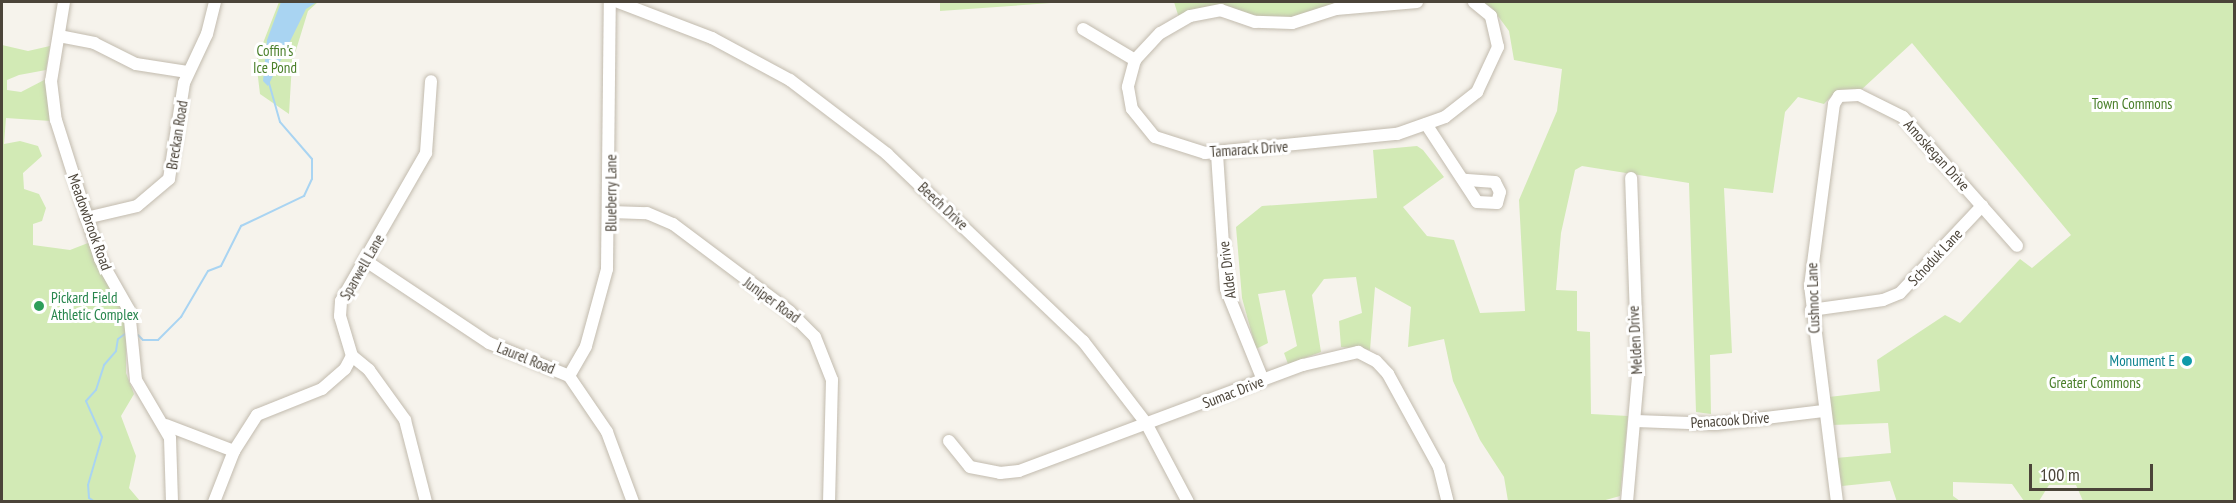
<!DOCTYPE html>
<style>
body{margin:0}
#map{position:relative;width:2236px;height:503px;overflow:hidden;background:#f6f3ec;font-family:"PT Sans Narrow",sans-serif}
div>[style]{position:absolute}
.green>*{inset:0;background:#d2eab5}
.water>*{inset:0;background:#a9d4f2}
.stream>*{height:2px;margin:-1px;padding:0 1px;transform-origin:1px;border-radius:1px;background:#a9d4f2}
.roads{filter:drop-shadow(0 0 2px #c2bbae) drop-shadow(0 0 2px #c2bbae)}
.minor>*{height:12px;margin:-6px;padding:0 6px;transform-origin:6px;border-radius:6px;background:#fff}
.dots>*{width:16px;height:16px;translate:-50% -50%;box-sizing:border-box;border:3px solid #fff;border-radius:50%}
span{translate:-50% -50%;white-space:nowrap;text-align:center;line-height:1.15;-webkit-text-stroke:6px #fff;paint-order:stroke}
.park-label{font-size:15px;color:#4a7f2a}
.street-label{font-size:15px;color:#4b4439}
.leisure-label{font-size:15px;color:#27864d}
.left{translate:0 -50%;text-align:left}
.culture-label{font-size:15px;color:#0d838f}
.right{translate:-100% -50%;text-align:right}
.frame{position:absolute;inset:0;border:3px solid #4b4439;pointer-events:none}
.scale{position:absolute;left:2029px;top:464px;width:124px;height:27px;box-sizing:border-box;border:3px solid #4b4439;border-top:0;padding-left:8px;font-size:18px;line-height:21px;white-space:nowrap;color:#4b4439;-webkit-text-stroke:4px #fff;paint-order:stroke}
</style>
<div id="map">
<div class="green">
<div style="clip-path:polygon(279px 2px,318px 2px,308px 11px,292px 63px,289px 114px,260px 94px,256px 61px)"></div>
<div style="clip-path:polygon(940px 2px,1065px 2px,940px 11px)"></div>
<div style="clip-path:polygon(1174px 2px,1335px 2px,1336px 13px,1273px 29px,1224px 13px,1179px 18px)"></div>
<div style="clip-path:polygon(1480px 2px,2234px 2px,2234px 501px,2083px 501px,2076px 485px,2049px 485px,2039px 501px,2024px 501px,2012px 484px,1953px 482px,1953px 496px,1960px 501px,1897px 502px,1890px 481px,1842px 486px,1836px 458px,1891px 453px,1888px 423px,1832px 425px,1829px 397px,1880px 391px,1877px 360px,1945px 315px,1960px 323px,2020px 259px,2032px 268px,2071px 235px,1912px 43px,1861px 90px,1837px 90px,1824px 104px,1798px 97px,1785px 112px,1773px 193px,1724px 188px,1732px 353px,1710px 355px,1711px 414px,1696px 412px,1689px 183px,1582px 166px,1575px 170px,1561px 233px,1556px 290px,1577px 291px,1577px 331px,1590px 332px,1591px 414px,1628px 416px,1620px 496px,1602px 501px,1508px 501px,1504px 477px,1480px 440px,1453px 381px,1444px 339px,1408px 347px,1411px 307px,1375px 287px,1370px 350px,1341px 347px,1339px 321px,1362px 313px,1356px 277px,1324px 279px,1312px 295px,1321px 352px,1288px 364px,1284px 353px,1297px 346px,1285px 290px,1258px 294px,1268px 343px,1256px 349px,1242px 298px,1236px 227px,1262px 206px,1377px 198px,1373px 150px,1417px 146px,1423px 150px,1444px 177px,1403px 207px,1427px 236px,1454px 240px,1480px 313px,1525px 311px,1519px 200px,1557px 111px,1562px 69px,1514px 60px,1509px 31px,1492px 8px)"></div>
<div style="clip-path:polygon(2px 45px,28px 51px,50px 46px,46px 70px,19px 75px,7px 80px,7px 90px,21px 92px,46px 79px,51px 121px,6px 118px,4px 144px,20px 141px,38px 146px,42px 156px,23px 173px,24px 189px,39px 194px,46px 208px,42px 221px,33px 224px,33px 245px,70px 250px,88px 243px,119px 300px,126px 325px,126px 373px,134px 394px,121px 416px,136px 456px,129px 488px,140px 501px,2px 502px)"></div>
</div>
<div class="water">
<div style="clip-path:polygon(281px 2px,317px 2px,306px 9px,268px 86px,263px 81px,267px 40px)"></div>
</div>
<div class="stream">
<div style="left:138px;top:335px;width:7px;rotate:45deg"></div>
<div style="left:143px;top:340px;width:15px"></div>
<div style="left:158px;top:340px;width:33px;rotate:-45deg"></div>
<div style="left:181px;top:317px;width:53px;rotate:-59.6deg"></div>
<div style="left:208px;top:271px;width:14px;rotate:-21deg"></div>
<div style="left:221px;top:266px;width:45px;rotate:-63.4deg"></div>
<div style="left:241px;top:226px;width:70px;rotate:-25.5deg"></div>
<div style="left:304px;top:196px;width:19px;rotate:-65deg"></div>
<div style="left:312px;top:179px;width:20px;rotate:-90deg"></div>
<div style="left:312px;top:159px;width:49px;rotate:-130.9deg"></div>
<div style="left:280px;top:122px;width:41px;rotate:-105.8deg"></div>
<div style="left:95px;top:502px;width:7px;rotate:-146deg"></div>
<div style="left:89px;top:498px;width:13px;rotate:-94deg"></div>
<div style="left:88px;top:485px;width:50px;rotate:-73.7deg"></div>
<div style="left:102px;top:437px;width:39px;rotate:-114deg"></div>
<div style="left:86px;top:401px;width:15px;rotate:-48deg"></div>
<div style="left:96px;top:390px;width:26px;rotate:-72deg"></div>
<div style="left:104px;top:365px;width:18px;rotate:-49deg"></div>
<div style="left:116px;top:351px;width:12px;rotate:-81deg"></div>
<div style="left:118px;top:339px;width:9px;rotate:-36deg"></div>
</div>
<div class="roads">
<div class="minor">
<div style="left:64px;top:2px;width:80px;rotate:99.3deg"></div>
<div style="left:51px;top:81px;width:39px;rotate:83deg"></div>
<div style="left:56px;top:120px;width:146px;rotate:72.4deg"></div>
<div style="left:100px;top:259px;width:59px;rotate:60.4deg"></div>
<div style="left:129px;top:310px;width:70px;rotate:84.3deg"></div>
<div style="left:136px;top:380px;width:67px;rotate:59.6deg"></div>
<div style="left:170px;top:438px;width:64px;rotate:88.2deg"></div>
<div style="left:618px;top:2px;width:101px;rotate:21deg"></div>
<div style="left:712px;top:38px;width:89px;rotate:28.3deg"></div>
<div style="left:790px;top:80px;width:122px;rotate:37.3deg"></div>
<div style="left:887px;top:154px;width:271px;rotate:43.7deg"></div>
<div style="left:1083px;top:341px;width:103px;rotate:52.5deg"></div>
<div style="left:1146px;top:423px;width:89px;rotate:62deg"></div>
<div style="left:1417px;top:2px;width:81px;rotate:175.1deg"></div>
<div style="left:1336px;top:9px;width:46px;rotate:162.3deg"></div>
<div style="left:1292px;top:23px;width:37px;rotate:-178deg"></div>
<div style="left:1255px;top:22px;width:36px;rotate:-161deg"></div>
<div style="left:1221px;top:10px;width:32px;rotate:169deg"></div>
<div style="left:1190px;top:16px;width:34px;rotate:150deg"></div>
<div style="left:1160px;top:33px;width:37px;rotate:133deg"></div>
<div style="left:1135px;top:60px;width:28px;rotate:105deg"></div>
<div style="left:1128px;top:87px;width:22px;rotate:80deg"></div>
<div style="left:1132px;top:109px;width:36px;rotate:51deg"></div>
<div style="left:1155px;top:137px;width:52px;rotate:17.7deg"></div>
<div style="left:1205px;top:153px;width:193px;rotate:-5.7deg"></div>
<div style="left:1397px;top:134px;width:51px;rotate:-19.5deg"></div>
<div style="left:1445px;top:117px;width:41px;rotate:-38deg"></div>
<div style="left:1477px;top:92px;width:50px;rotate:-65deg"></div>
<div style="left:1498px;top:47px;width:32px;rotate:-103deg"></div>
<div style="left:1491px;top:16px;width:22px;rotate:-141deg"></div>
<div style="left:1083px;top:29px;width:61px;rotate:30.8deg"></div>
<div style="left:59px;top:36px;width:36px;rotate:11deg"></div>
<div style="left:94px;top:43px;width:47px;rotate:26.6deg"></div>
<div style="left:136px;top:64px;width:52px;rotate:8.9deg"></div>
<div style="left:1426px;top:124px;width:93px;rotate:56.8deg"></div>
<div style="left:1477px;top:202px;width:20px;rotate:3deg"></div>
<div style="left:1497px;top:203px;width:11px;rotate:-75deg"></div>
<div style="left:1500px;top:192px;width:11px;rotate:-117deg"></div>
<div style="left:1495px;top:182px;width:31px;rotate:-176deg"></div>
<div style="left:1217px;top:154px;width:135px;rotate:86.2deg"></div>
<div style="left:1226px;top:289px;width:98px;rotate:67.9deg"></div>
<div style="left:611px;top:212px;width:36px;rotate:2deg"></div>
<div style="left:647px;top:213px;width:28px;rotate:23deg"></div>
<div style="left:673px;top:224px;width:146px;rotate:36.9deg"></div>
<div style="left:790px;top:312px;width:35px;rotate:45deg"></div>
<div style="left:815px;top:337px;width:46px;rotate:68.4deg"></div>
<div style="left:832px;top:380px;width:122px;rotate:91.4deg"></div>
<div style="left:86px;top:218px;width:52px;rotate:-13.2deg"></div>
<div style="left:137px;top:206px;width:42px;rotate:-40.2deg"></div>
<div style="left:169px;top:179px;width:97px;rotate:-81.1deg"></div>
<div style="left:184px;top:83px;width:54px;rotate:-64.9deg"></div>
<div style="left:207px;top:34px;width:33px;rotate:-76deg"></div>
<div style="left:366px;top:261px;width:148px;rotate:33.7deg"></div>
<div style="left:489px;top:343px;width:87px;rotate:22.4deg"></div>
<div style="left:569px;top:376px;width:68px;rotate:55.8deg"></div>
<div style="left:607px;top:432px;width:75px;rotate:69.6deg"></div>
<div style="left:1811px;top:310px;width:73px;rotate:-7.9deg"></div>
<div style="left:1883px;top:300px;width:18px;rotate:-22deg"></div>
<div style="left:1900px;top:293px;width:120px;rotate:-46.7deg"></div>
<div style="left:352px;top:356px;width:22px;rotate:39deg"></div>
<div style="left:369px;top:370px;width:62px;rotate:54.2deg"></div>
<div style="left:405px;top:420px;width:85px;rotate:75.6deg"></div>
<div style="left:569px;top:376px;width:34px;rotate:-60deg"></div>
<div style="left:586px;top:346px;width:80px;rotate:-74.7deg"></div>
<div style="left:607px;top:269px;width:267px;rotate:-89.4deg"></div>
<div style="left:1636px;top:421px;width:80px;rotate:2.1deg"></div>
<div style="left:1716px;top:424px;width:108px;rotate:-6.9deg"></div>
<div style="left:166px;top:425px;width:73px;rotate:20.9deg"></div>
<div style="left:949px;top:441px;width:33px;rotate:51deg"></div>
<div style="left:970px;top:467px;width:31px;rotate:11deg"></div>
<div style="left:1000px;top:473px;width:19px;rotate:-6deg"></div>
<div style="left:1019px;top:471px;width:303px;rotate:-20.5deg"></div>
<div style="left:1303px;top:365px;width:57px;rotate:-13.3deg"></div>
<div style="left:1358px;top:352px;width:20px;rotate:27deg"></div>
<div style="left:1376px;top:361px;width:18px;rotate:47deg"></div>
<div style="left:1388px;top:374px;width:106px;rotate:61.3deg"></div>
<div style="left:1439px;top:467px;width:36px;rotate:76deg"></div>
<div style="left:214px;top:502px;width:55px;rotate:-68.6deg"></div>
<div style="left:234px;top:451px;width:43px;rotate:-57.4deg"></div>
<div style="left:257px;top:415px;width:70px;rotate:-21.8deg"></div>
<div style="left:322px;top:389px;width:30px;rotate:-41deg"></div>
<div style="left:345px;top:369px;width:15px;rotate:-62deg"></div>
<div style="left:352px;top:356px;width:42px;rotate:-106.7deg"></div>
<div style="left:340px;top:316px;width:15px;rotate:-86deg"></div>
<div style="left:341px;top:301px;width:171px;rotate:-60.1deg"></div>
<div style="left:426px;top:153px;width:72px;rotate:-86deg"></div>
<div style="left:1627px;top:502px;width:127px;rotate:-85deg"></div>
<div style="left:1638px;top:375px;width:197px;rotate:-92deg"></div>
<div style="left:1837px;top:502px;width:218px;rotate:-97.1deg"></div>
<div style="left:1810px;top:286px;width:184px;rotate:-82.5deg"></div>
<div style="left:1834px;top:104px;width:9px;rotate:-58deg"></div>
<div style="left:1839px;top:96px;width:20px;rotate:-3deg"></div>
<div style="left:1859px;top:95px;width:49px;rotate:26.6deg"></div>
<div style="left:1903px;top:117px;width:172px;rotate:48.5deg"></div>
</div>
</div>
<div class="dots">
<div style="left:39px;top:306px;background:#2e9e5b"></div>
<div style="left:2187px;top:361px;background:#0f9aa8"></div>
</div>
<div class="park-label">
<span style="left:275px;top:59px">Coffin's<br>Ice Pond</span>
<span style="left:2132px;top:104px">Town Commons</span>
<span style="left:2095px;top:383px">Greater Commons</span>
</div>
<div class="street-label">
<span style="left:177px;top:135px;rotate:-81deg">Breckan Road</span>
<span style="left:1249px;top:149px;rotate:-4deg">Tamarack Drive</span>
<span style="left:1937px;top:155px;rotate:48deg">Amoskegan Drive</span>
<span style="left:611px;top:193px;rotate:-90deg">Blueberry Lane</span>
<span style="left:943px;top:206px;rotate:43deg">Beech Drive</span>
<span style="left:90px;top:222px;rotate:70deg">Meadowbrook Road</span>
<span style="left:1935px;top:257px;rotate:-47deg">Schoduk Lane</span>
<span style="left:362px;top:267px;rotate:-60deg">Sparwell Lane</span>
<span style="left:1227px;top:270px;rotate:-97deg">Alder Drive</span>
<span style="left:1813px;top:298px;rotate:-92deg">Cushnoc Lane</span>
<span style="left:772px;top:300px;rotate:36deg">Juniper Road</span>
<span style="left:1635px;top:340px;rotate:-93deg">Melden Drive</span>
<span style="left:526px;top:358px;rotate:22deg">Laurel Road</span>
<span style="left:1233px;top:392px;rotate:-21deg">Sumac Drive</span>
<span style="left:1730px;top:420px;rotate:-4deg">Penacook Drive</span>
</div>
<div class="leisure-label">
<span class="left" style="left:51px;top:306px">Pickard Field<br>Athletic Complex</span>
</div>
<div class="culture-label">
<span class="right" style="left:2175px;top:361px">Monument E</span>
</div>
<div class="frame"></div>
<div class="scale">100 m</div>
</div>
